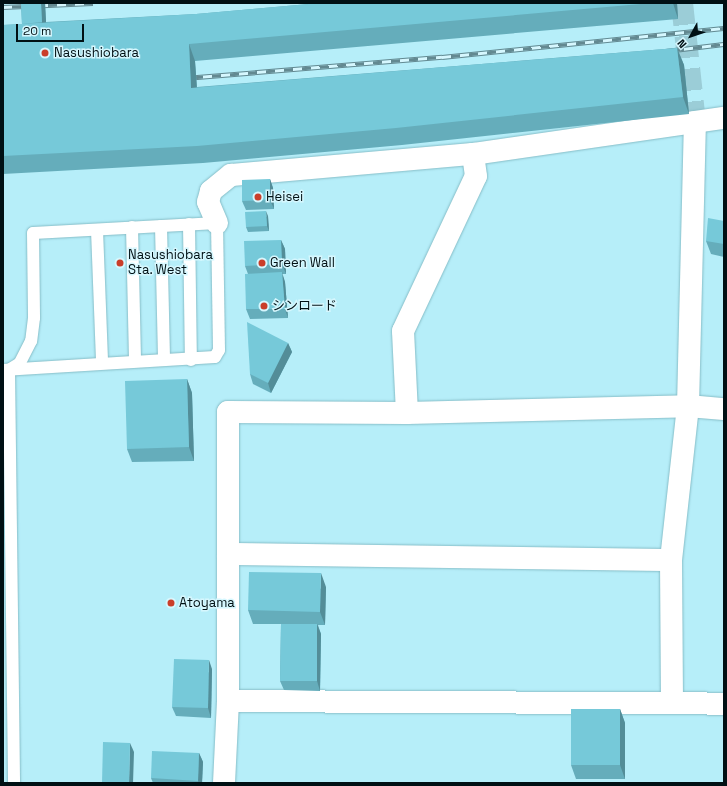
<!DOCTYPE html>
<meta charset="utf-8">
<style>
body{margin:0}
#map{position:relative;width:727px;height:786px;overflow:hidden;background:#b6eef9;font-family:"Space Grotesk","Noto Sans JP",sans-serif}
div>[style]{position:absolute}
.minor-tunnel>*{height:22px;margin-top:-11px;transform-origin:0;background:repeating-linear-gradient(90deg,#9bcdd7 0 22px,transparent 0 33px)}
.roads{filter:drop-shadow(0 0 1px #86bdc7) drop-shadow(0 0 1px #86bdc7)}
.service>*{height:12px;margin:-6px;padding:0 6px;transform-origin:6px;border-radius:6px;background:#fff}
.minor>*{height:22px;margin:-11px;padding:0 11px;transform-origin:11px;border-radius:11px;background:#fff}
.rail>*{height:4.5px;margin-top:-2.25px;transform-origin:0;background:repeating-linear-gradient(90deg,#d6f7fe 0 9px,#638991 0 18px);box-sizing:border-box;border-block:1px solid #638991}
.wall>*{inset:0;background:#65adbb}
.shaded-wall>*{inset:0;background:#538d98}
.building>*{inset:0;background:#76c9d9}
.dots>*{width:11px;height:11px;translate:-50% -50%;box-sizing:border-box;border:2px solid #d6f7fe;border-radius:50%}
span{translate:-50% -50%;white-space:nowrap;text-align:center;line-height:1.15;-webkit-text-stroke:3px #d6f7fe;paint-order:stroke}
.poi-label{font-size:13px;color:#001014}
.left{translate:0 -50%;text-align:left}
.frame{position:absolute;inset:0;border:4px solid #001014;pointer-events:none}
.north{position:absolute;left:671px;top:16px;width:40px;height:40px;-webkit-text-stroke:3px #d6f7fe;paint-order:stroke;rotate:230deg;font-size:11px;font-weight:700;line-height:16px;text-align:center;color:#001014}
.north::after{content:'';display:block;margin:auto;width:14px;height:18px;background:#001014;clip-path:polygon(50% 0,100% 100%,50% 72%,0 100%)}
.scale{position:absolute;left:16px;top:24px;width:68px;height:18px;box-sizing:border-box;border:2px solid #001014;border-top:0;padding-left:5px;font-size:12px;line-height:14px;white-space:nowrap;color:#001014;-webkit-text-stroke:3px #d6f7fe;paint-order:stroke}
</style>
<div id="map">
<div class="minor-tunnel">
<div style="left:682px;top:3px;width:120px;rotate:83.8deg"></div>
</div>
<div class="roads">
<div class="service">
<div style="left:189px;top:224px;width:136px;rotate:89.2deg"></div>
<div style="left:161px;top:226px;width:134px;rotate:88.7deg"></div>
<div style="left:132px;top:227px;width:134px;rotate:88.7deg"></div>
<div style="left:97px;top:230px;width:133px;rotate:87.8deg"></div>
<div style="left:3px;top:370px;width:212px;rotate:-3.5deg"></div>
<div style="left:215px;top:357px;width:8px;rotate:-60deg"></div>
<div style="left:219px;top:350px;width:127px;rotate:-90.9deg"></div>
<div style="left:217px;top:223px;width:184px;rotate:176.9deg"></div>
<div style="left:33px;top:233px;width:85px;rotate:89.3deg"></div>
<div style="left:34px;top:318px;width:23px;rotate:97deg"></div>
<div style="left:31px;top:341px;width:25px;rotate:117deg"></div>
<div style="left:20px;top:363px;width:13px;rotate:148deg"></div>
<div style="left:9px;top:370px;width:413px;rotate:89.3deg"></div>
</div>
<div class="minor">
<div style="left:217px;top:223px;width:23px;rotate:-113deg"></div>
<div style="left:208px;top:202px;width:11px;rotate:-75deg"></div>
<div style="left:211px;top:191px;width:26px;rotate:-39deg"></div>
<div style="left:231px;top:175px;width:243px;rotate:-5deg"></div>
<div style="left:473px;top:154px;width:254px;rotate:-8.2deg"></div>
<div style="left:407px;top:413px;width:82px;rotate:-92.8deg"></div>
<div style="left:403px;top:331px;width:171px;rotate:-64.8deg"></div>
<div style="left:476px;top:176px;width:22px;rotate:-98deg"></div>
<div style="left:228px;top:554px;width:443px;rotate:0.8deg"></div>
<div style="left:228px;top:701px;width:496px;rotate:0.3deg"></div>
<div style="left:672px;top:703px;width:143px;rotate:-90.4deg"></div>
<div style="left:671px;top:560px;width:155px;rotate:-83.7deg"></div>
<div style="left:688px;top:406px;width:284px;rotate:-88.6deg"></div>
<div style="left:224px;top:783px;width:82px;rotate:-87.2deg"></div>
<div style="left:228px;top:701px;width:289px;rotate:-90deg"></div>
<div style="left:228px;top:412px;width:179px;rotate:0.3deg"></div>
<div style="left:407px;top:413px;width:281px;rotate:-1.4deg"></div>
<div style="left:688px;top:406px;width:36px;rotate:5deg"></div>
</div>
</div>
<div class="rail">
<div style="left:3px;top:7px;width:90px;rotate:-2.5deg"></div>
<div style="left:666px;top:51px;width:58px;rotate:-6.9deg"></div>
<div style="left:185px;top:78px;width:258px;rotate:-4.7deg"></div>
<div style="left:442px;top:57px;width:283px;rotate:-5.9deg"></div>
</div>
<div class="wall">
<div style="clip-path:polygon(21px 3px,45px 3px,46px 22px,196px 14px,320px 3px,677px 3px,678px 19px,195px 61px,197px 87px,677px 48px,684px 65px,689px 114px,402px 145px,203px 163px,3px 174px,3px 25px,22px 24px)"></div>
<div style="clip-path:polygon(270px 179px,273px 188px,274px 209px,246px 210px,242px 201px)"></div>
<div style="clip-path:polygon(268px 216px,269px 231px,248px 232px,246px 227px)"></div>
<div style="clip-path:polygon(724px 221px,724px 257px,711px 254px,706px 241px)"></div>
<div style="clip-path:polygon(281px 240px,285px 249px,286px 274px,282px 274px,285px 282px,288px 318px,250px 319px,246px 309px,248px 274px,245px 266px)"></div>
<div style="clip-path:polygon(288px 343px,292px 352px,271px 393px,253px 384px,250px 374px)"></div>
<div style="clip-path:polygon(187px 379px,192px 393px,194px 461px,132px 462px,127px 449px)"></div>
<div style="clip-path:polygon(326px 587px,325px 625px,318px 625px,321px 634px,320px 691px,284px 690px,280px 681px,281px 624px,253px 624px,248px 610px)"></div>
<div style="clip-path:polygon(212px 669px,211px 718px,176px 716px,172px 707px)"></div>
<div style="clip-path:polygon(620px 709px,625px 723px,625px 779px,576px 779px,571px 765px)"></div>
<div style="clip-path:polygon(199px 753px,203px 762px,202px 783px,153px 783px,151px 778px)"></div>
</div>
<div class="shaded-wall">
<div style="clip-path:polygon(41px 3px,45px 3px,47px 40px,42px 26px)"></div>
<div style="clip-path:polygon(673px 3px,677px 3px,678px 19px)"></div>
<div style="clip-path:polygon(189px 44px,195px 61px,198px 105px,191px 88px)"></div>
<div style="clip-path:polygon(677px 48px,684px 65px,689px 114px,683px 97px)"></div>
<div style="clip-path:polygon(270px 179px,273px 188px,274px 209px,270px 200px)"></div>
<div style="clip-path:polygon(266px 211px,268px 216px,269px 231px,267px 226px)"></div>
<div style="clip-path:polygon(281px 240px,285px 249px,286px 274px,282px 264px)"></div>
<div style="clip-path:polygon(282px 272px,285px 282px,288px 318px,285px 309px)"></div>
<div style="clip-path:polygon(288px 343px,292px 352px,271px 393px,268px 383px)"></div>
<div style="clip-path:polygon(187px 379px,192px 393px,194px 461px,189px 447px)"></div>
<div style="clip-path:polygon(321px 573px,326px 587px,325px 625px,320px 612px)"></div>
<div style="clip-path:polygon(317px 624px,321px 634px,320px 691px,317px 681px)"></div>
<div style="clip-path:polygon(209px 660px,212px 669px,211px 718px,208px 708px)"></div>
<div style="clip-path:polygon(620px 709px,625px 723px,625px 779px,620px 765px)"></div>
<div style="clip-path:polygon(130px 743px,134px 752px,133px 783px,129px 783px)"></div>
<div style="clip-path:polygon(199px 753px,203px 762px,202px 783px,199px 783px,198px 781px)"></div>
</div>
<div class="building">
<div style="clip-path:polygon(21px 3px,41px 3px,42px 22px,22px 24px)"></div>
<div style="clip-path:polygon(320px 3px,652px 3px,189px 44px,191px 88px,677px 48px,683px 97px,396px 128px,197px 146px,3px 156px,3px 25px,196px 14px)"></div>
<div style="clip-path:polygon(270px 179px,270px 200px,242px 201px,242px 180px)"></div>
<div style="clip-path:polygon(266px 211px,267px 226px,246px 227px,245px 212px)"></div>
<div style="clip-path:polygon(708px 218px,724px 221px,724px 244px,706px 241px)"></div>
<div style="clip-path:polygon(281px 240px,282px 264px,245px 266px,244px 241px)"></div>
<div style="clip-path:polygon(282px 272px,285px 309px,246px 309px,245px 274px)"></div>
<div style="clip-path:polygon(724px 293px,724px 310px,723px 310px)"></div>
<div style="clip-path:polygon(247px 322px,288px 343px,268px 383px,250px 374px)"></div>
<div style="clip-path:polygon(187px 379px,189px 447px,127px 449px,125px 381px)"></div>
<div style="clip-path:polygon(249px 572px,321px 573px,320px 612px,248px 610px)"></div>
<div style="clip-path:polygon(281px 624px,317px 624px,317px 681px,280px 681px)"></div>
<div style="clip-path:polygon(174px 659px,209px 660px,208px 708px,172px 707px)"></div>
<div style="clip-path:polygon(571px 709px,620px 709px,620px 765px,571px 765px)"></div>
<div style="clip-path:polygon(103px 742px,130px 743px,129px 783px,102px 783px)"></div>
<div style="clip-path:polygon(152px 751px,199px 753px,198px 781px,151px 778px)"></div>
</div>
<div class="dots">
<div style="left:45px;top:53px;background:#ca3e2a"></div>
<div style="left:258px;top:197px;background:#ca3e2a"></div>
<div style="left:120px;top:263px;background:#ca3e2a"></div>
<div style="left:262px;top:263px;background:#ca3e2a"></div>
<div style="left:264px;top:306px;background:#ca3e2a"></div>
<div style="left:171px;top:603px;background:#ca3e2a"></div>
</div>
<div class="poi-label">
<span class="left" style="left:54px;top:53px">Nasushiobara</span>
<span class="left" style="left:266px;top:197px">Heisei</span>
<span class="left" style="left:128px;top:263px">Nasushiobara<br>Sta. West</span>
<span class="left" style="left:270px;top:263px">Green Wall</span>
<span class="left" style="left:272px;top:306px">シンロード</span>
<span class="left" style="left:179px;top:603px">Atoyama</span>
</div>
<div class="frame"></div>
<div class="north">N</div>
<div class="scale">20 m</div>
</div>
